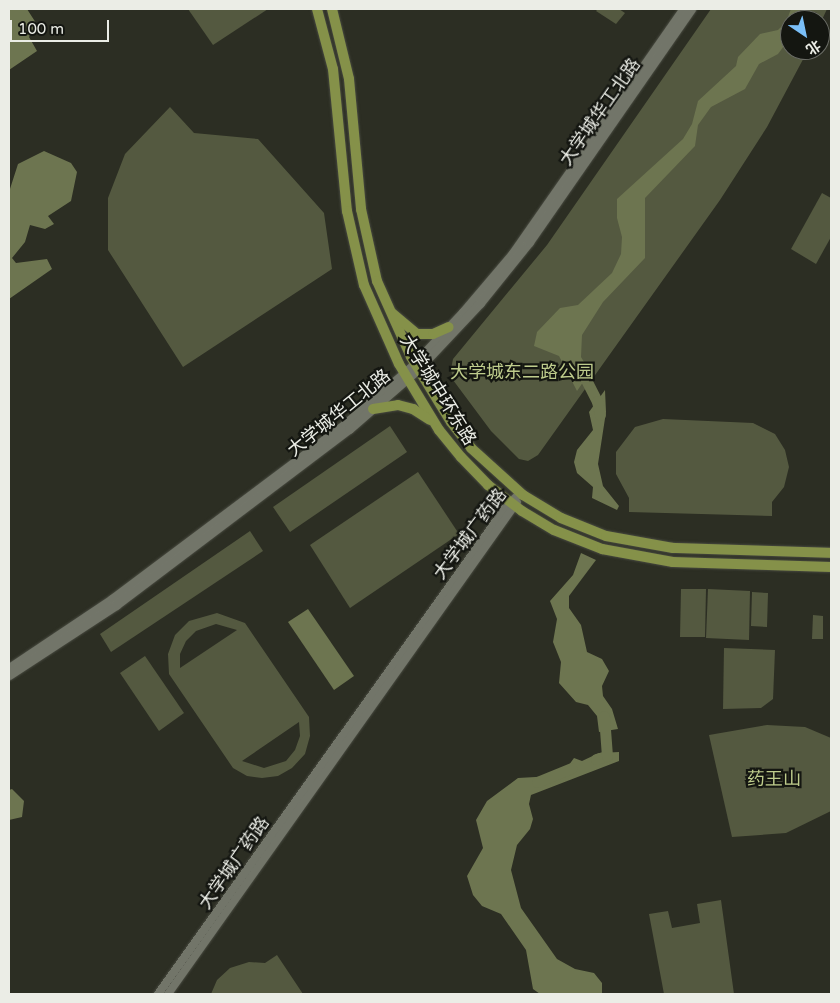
<!DOCTYPE html>
<meta charset="utf-8">
<style>
body{margin:0}
#map{position:relative;width:840px;height:1003px;overflow:hidden;background:#2c2e23;font-family:"Varela Round","Noto Sans SC",sans-serif}
div>[style]{position:absolute}
.green>*{inset:0;background:#545940}
.water>*{inset:0;background:#6d7550}
.river>*{height:11px;margin:-5.5px;padding:0 5.5px;transform-origin:5.5px;border-radius:5.5px;background:#6d7550}
.roads{filter:drop-shadow(0 0 1px #484a40) drop-shadow(0 0 1px #484a40)}
.tertiary>*{height:8px;margin:-4px;padding:0 4px;transform-origin:4px;border-radius:4px;background:#727569}
.secondary>*{height:9px;margin:-4.5px;padding:0 4.5px;transform-origin:4.5px;border-radius:4.5px;background:#727569}
.primary>*{height:10px;margin:-5px;padding:0 5px;transform-origin:5px;border-radius:5px;background:#859149}
span{translate:-50% -50%;white-space:nowrap;text-align:center;line-height:1.15;-webkit-text-stroke:4.5px #141611;paint-order:stroke}
.street-label{font-size:18px;color:#ebede6}
.park-label{font-size:18px;color:#becc8c}
.frame{position:absolute;inset:0;border:10px solid #ebede6;pointer-events:none}
.north{position:absolute;left:780px;top:10px;width:50px;height:50px;box-sizing:border-box;background:#141611;border:1px solid #6a6c66;border-radius:50%;rotate:146deg;font-size:14px;font-weight:700;line-height:20px;text-align:center;color:#ebede6}
.north::after{content:'';display:block;margin:auto;width:18px;height:22px;background:#7abff8;clip-path:polygon(50% 0,100% 100%,50% 72%,0 100%)}
.scale{position:absolute;left:10px;top:20px;width:99px;height:22px;box-sizing:border-box;border:2px solid #ebede6;border-top:0;padding-left:6px;font-size:15px;line-height:18px;white-space:nowrap;color:#ebede6;-webkit-text-stroke:4px #141611;paint-order:stroke}
</style>
<div id="map">
<div class="green">
<div style="clip-path:polygon(188px 9px,268px 9px,213px 45px)"></div>
<div style="clip-path:polygon(598px 9px,619px 9px,625px 13px,616px 24px,596px 11px)"></div>
<div style="clip-path:polygon(711px 9px,827px 9px,820px 24px,820px 20px,790px 20px,790px 50px,808px 50px,767px 127px,720px 200px,538px 455px,528px 461px,519px 459px,491px 431px,453px 380px,451px 369px,453px 359px,547px 245px)"></div>
<div style="clip-path:polygon(170px 107px,194px 133px,258px 139px,324px 213px,332px 269px,183px 367px,108px 250px,108px 198px,125px 154px)"></div>
<div style="clip-path:polygon(822px 193px,831px 198px,831px 237px,816px 264px,791px 249px)"></div>
<div style="clip-path:polygon(663px 419px,753px 423px,775px 434px,785px 450px,789px 467px,784px 487px,772px 502px,772px 516px,629px 512px,629px 498px,616px 474px,616px 452px,635px 427px)"></div>
<div style="clip-path:polygon(390px 426px,407px 452px,290px 532px,273px 507px)"></div>
<div style="clip-path:polygon(418px 472px,459px 534px,350px 608px,310px 545px)"></div>
<div style="clip-path:polygon(250px 531px,263px 551px,111px 652px,100px 634px)"></div>
<div style="clip-path:polygon(681px 589px,706px 589px,705px 637px,680px 637px)"></div>
<div style="clip-path:polygon(708px 589px,750px 591px,749px 640px,706px 638px)"></div>
<div style="clip-path:polygon(752px 592px,768px 593px,767px 627px,751px 626px)"></div>
<div style="clip-path:polygon(evenodd,217px 613px,245px 623px,309px 717px,310px 736px,305px 754px,292px 768px,278px 776px,262px 778px,247px 776px,233px 768px,169px 674px,168px 654px,175px 635px,189px 621px,217px 613px,216px 624px,237px 630px,180px 668px,180px 654px,186px 641px,196px 631px,216px 624px,217px 613px,299px 722px,300px 736px,295px 750px,286px 761px,264px 768px,242px 761px,299px 722px)"></div>
<div style="clip-path:polygon(813px 615px,823px 616px,823px 639px,812px 639px)"></div>
<div style="clip-path:polygon(724px 648px,775px 650px,773px 699px,761px 708px,723px 709px)"></div>
<div style="clip-path:polygon(145px 656px,184px 713px,159px 731px,120px 673px)"></div>
<div style="clip-path:polygon(767px 725px,805px 727px,831px 738px,831px 811px,786px 833px,732px 837px,709px 735px)"></div>
<div style="clip-path:polygon(721px 900px,734px 994px,664px 994px,649px 914px,668px 911px,672px 928px,700px 923px,697px 904px)"></div>
<div style="clip-path:polygon(277px 955px,303px 994px,211px 994px,217px 980px,230px 968px,249px 962px,265px 963px)"></div>
</div>
<div class="water">
<div style="clip-path:polygon(9px 9px,27px 9px,36px 23px,29px 37px,37px 51px,9px 70px)"></div>
<div style="clip-path:polygon(791px 9px,800px 9px,800px 14px,798px 20px,790px 20px,790px 38px,778px 54px,759px 64px,745px 89px,711px 107px,698px 125px,695px 146px,645px 198px,645px 258px,603px 302px,582px 335px,581px 357px,590px 372px,577px 391px,559px 356px,534px 346px,537px 332px,560px 308px,578px 305px,612px 273px,621px 254px,622px 237px,617px 218px,617px 199px,683px 139px,692px 124px,698px 101px,736px 66px,738px 57px,760px 34px,778px 30px,786px 22px)"></div>
<div style="clip-path:polygon(44px 151px,71px 163px,77px 172px,71px 201px,48px 216px,54px 224px,45px 229px,30px 225px,25px 242px,12px 258px,16px 263px,47px 259px,52px 269px,9px 299px,9px 192px,18px 164px)"></div>
<div style="clip-path:polygon(605px 390px,606px 412px,598px 464px,603px 486px,619px 506px,617px 510px,592px 498px,593px 487px,577px 473px,574px 462px,577px 450px,593px 430px,589px 412px)"></div>
<div style="clip-path:polygon(581px 553px,596px 560px,569px 596px,569px 608px,581px 625px,587px 652px,602px 659px,609px 671px,602px 686px,603px 696px,612px 709px,618px 729px,599px 732px,597px 716px,588px 705px,576px 702px,559px 683px,561px 662px,553px 642px,557px 619px,550px 601px,573px 575px)"></div>
<div style="clip-path:polygon(308px 609px,354px 676px,334px 690px,288px 622px)"></div>
<div style="clip-path:polygon(619px 752px,619px 761px,531px 795px,529px 804px,533px 819px,530px 829px,517px 845px,511px 870px,521px 908px,557px 959px,575px 969px,594px 973px,602px 983px,602px 994px,540px 994px,533px 989px,526px 950px,501px 914px,482px 906px,473px 895px,467px 876px,483px 848px,476px 820px,487px 801px,518px 778px,553px 776px,566px 769px,574px 758px,582px 761px,599px 753px)"></div>
<div style="clip-path:polygon(12px 789px,24px 801px,22px 817px,9px 820px,9px 790px)"></div>
</div>
<div class="river">
<div style="left:579px;top:366px;width:39px;rotate:63deg"></div>
<div style="left:597px;top:401px;width:14px;rotate:78deg"></div>
<div style="left:596px;top:759px;width:11px;rotate:-15deg"></div>
<div style="left:607px;top:756px;width:40px;rotate:-94.3deg"></div>
<div style="left:537px;top:782px;width:37px;rotate:-22deg"></div>
</div>
<div class="roads">
<div class="tertiary">
<div style="left:158px;top:994px;width:599px;rotate:-54.45deg"></div>
<div style="left:506px;top:507px;width:20px;rotate:-45deg"></div>
<div style="left:168px;top:994px;width:603px;rotate:-54.65deg"></div>
</div>
<div class="secondary">
<div style="left:9px;top:668px;width:124px;rotate:-33.8deg"></div>
<div style="left:112px;top:599px;width:291px;rotate:-36.9deg"></div>
<div style="left:345px;top:424px;width:84px;rotate:-40.7deg"></div>
<div style="left:409px;top:369px;width:79px;rotate:-46.5deg"></div>
<div style="left:463px;top:312px;width:77px;rotate:-49.7deg"></div>
<div style="left:513px;top:253px;width:297px;rotate:-55.1deg"></div>
<div style="left:9px;top:675px;width:128px;rotate:-33.2deg"></div>
<div style="left:116px;top:605px;width:292px;rotate:-37.1deg"></div>
<div style="left:349px;top:429px;width:91px;rotate:-41deg"></div>
<div style="left:418px;top:369px;width:91px;rotate:-46.8deg"></div>
<div style="left:480px;top:303px;width:78px;rotate:-51.2deg"></div>
<div style="left:529px;top:242px;width:284px;rotate:-55.2deg"></div>
</div>
<div class="primary">
<div style="left:317px;top:9px;width:62px;rotate:75.1deg"></div>
<div style="left:333px;top:69px;width:143px;rotate:84.4deg"></div>
<div style="left:347px;top:211px;width:76px;rotate:77.1deg"></div>
<div style="left:364px;top:285px;width:86px;rotate:66.1deg"></div>
<div style="left:399px;top:364px;width:77px;rotate:58.8deg"></div>
<div style="left:439px;top:430px;width:35px;rotate:51deg"></div>
<div style="left:461px;top:457px;width:39px;rotate:46deg"></div>
<div style="left:488px;top:485px;width:43px;rotate:37.4deg"></div>
<div style="left:522px;top:511px;width:37px;rotate:31deg"></div>
<div style="left:554px;top:530px;width:52px;rotate:21.6deg"></div>
<div style="left:602px;top:549px;width:72px;rotate:10.4deg"></div>
<div style="left:673px;top:562px;width:158px;rotate:1.8deg"></div>
<div style="left:332px;top:9px;width:72px;rotate:76.3deg"></div>
<div style="left:349px;top:79px;width:131px;rotate:84.7deg"></div>
<div style="left:361px;top:209px;width:74px;rotate:77.5deg"></div>
<div style="left:377px;top:281px;width:83px;rotate:65.9deg"></div>
<div style="left:411px;top:357px;width:76px;rotate:58.4deg"></div>
<div style="left:451px;top:422px;width:33px;rotate:52deg"></div>
<div style="left:471px;top:448px;width:70px;rotate:42.1deg"></div>
<div style="left:523px;top:495px;width:44px;rotate:31.2deg"></div>
<div style="left:561px;top:518px;width:48px;rotate:21.8deg"></div>
<div style="left:606px;top:536px;width:68px;rotate:10.2deg"></div>
<div style="left:673px;top:548px;width:158px;rotate:1.8deg"></div>
<div style="left:392px;top:313px;width:33px;rotate:40deg"></div>
<div style="left:417px;top:334px;width:16px"></div>
<div style="left:433px;top:334px;width:17px;rotate:-24deg"></div>
<div style="left:373px;top:409px;width:25px;rotate:-9deg"></div>
<div style="left:398px;top:405px;width:16px;rotate:15deg"></div>
<div style="left:413px;top:409px;width:20px;rotate:33deg"></div>
</div>
</div>
<div class="street-label">
<span style="left:600px;top:112px;rotate:-55deg">大学城华工北路</span>
<span style="left:438px;top:390px;rotate:58deg">大学城中环东路</span>
<span style="left:339px;top:413px;rotate:-39deg">大学城华工北路</span>
<span style="left:470px;top:534px;rotate:-53deg">大学城广药路</span>
<span style="left:234px;top:863px;rotate:-55deg">大学城广药路</span>
</div>
<div class="park-label">
<span style="left:522px;top:372px">大学城东二路公园</span>
<span style="left:774px;top:779px">药王山</span>
</div>
<div class="frame"></div>
<div class="north">北</div>
<div class="scale">100 m</div>
</div>
